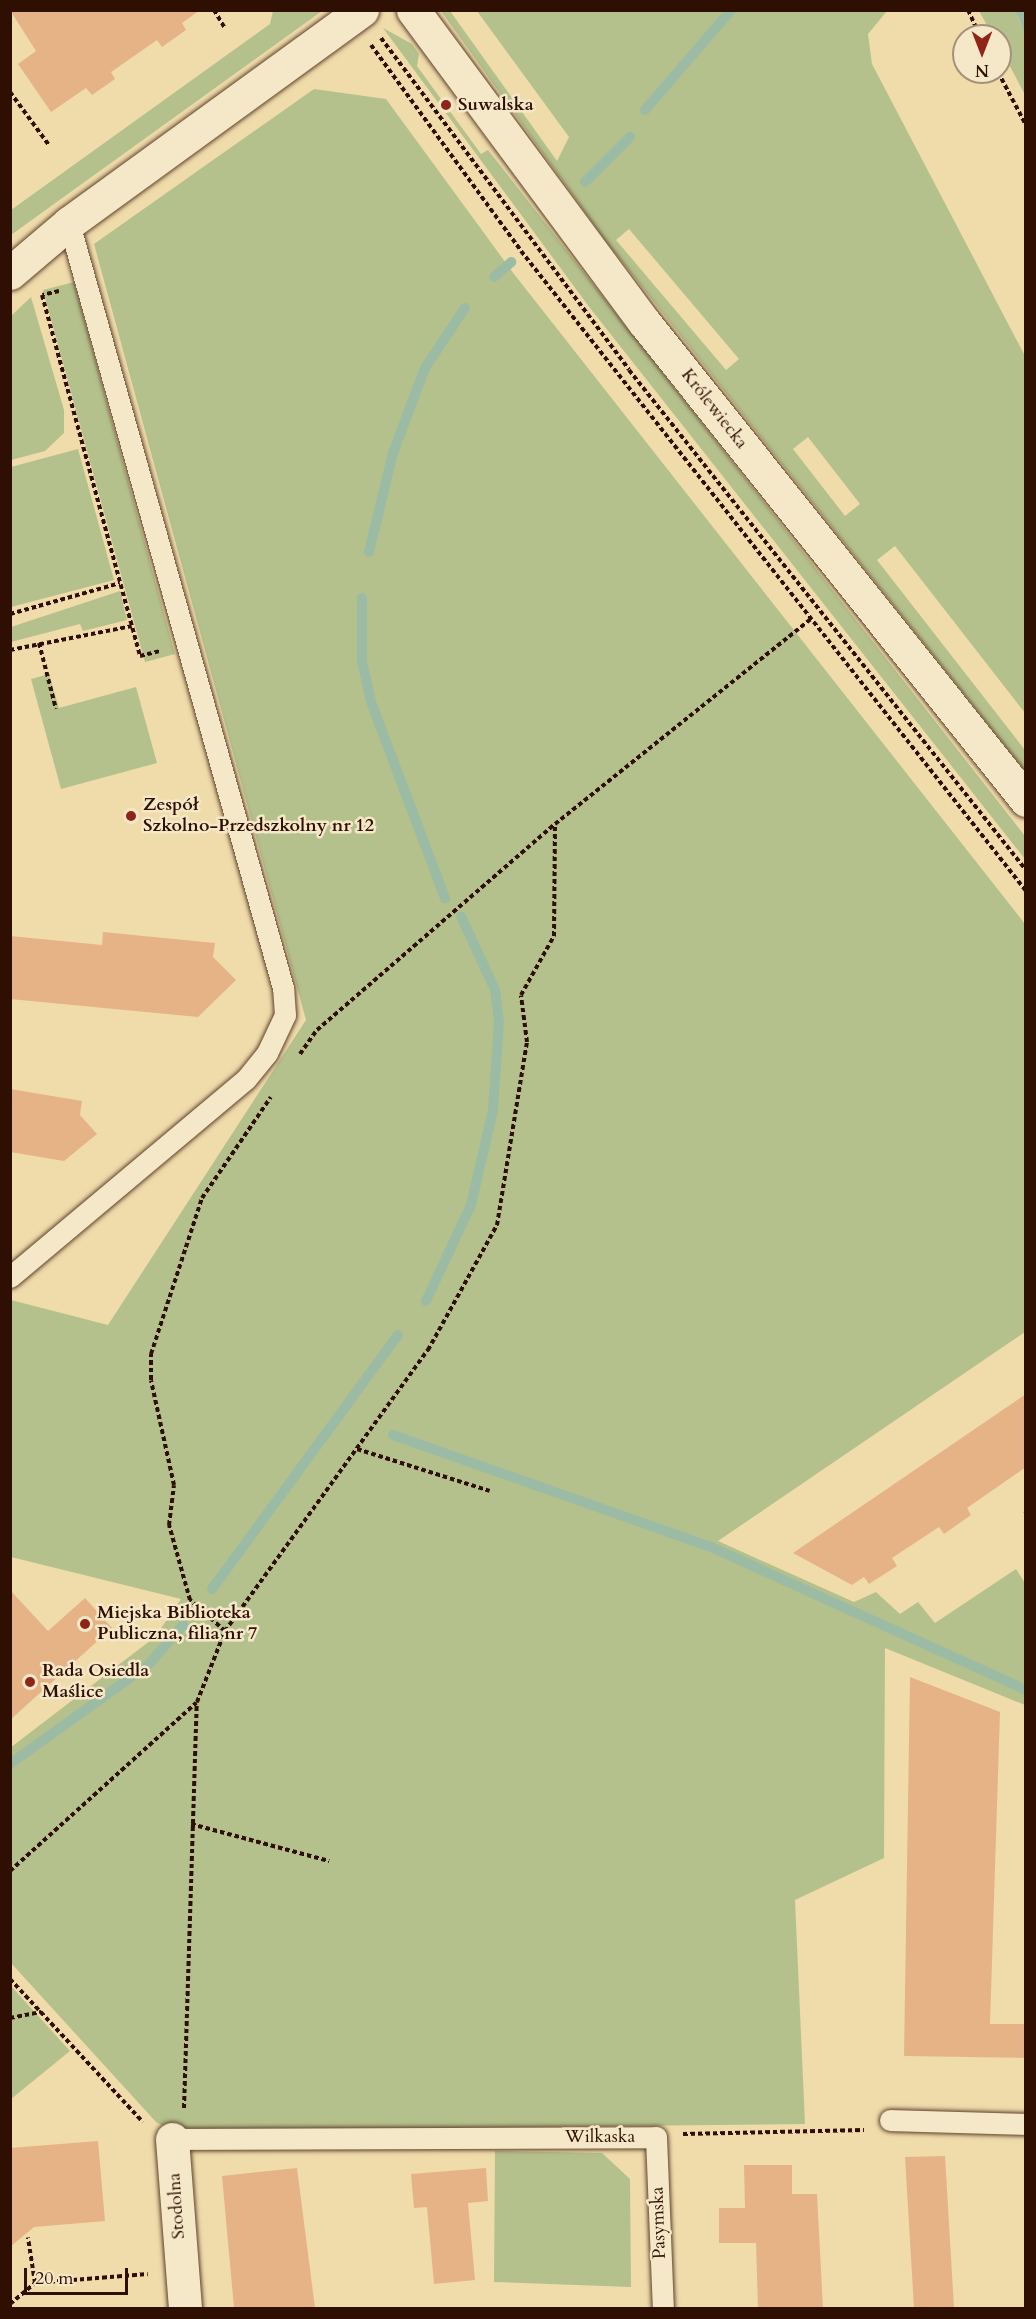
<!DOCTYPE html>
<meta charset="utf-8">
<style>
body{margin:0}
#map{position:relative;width:1036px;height:2319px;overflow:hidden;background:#f0dbab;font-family:Cardo,serif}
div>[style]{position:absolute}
.green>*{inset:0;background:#b5c18c}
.water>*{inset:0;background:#9bbba5}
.stream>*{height:10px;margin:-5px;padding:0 5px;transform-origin:5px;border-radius:5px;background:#9bbba5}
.building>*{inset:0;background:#e6b387}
.path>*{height:4px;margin-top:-2px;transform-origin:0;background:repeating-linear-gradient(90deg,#2f0f01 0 4.5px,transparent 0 7.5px)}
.roads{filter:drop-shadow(0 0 2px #5f422c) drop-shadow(0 0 2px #5f422c)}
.lane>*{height:21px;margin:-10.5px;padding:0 10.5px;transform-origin:10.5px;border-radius:10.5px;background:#f5e8c8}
.street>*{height:33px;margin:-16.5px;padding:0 16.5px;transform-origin:16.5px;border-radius:16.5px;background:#f5e8c8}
.secondary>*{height:33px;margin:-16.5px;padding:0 16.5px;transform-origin:16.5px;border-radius:16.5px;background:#f5e8c8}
.dots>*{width:16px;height:16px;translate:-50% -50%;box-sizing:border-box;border:3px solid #f5e8c8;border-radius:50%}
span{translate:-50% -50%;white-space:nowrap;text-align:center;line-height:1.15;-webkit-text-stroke:5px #f5e8c8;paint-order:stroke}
.poi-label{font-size:18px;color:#2f0f01;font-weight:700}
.left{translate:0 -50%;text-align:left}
.street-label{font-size:18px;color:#2f0f01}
.frame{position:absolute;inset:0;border:12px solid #2f0f01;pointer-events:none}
.north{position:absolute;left:952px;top:24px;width:60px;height:60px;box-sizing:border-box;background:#f5e8c8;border:2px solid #a69178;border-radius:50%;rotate:180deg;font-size:16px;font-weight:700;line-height:24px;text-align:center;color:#2f0f01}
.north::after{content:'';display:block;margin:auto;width:21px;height:27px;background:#8f2418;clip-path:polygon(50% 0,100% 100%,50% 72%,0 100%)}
.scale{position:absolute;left:24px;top:2268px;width:104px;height:27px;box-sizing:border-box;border:3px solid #2f0f01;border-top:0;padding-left:8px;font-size:18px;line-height:21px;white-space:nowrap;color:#2f0f01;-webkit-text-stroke:4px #f5e8c8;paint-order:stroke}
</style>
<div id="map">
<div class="green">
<div style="clip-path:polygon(273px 11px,322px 11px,11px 235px,11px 210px,270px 24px)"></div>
<div style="clip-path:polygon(evenodd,441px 11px,450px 11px,557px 161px,569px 137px,477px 11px,887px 11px,868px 34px,872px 64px,1025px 356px,1025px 713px,895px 546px,877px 560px,1025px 750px,1025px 771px,605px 240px,441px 11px,629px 229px,739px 359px,726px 370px,616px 240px,629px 229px,441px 11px,808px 437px,860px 504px,845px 516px,793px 449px,808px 437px)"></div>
<div style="clip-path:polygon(979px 11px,1013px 11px,1019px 18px,1025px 37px,1025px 95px,1000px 47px,1000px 36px,993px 36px)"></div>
<div style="clip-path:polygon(383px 28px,412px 44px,419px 54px,417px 66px,481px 154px,488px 150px,1025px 836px,1025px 859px,590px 308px)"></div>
<div style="clip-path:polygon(314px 89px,386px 99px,514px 274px,1025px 924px,1025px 1332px,718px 1541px,854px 1602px,876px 1592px,900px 1614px,918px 1602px,935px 1623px,1016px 1569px,1025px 1583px,1025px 1705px,885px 1648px,884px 1858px,795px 1900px,805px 2124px,172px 2131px,156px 2122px,11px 1963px,10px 1748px,155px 1637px,181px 1599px,11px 1557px,11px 1300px,108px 1325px,306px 1020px,94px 244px)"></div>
<div style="clip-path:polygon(74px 282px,175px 654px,145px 662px,43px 290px)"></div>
<div style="clip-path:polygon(31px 297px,64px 410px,64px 433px,45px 451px,11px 460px,11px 316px)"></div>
<div style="clip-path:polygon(78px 449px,114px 580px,11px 607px,11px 467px)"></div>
<div style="clip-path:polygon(120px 591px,127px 620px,83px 631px,80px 624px,11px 642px,11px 627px)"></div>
<div style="clip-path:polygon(49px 674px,59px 708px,136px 687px,157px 763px,61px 789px,31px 679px)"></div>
<div style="clip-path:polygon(11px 1986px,70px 2051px,11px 2099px)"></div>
<div style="clip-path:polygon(495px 2151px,602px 2153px,630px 2179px,631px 2287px,494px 2282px)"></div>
</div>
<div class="water">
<div style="clip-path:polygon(1013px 11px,1025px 11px,1025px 37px,1019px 18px)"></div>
</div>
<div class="stream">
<div style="left:645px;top:110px;width:132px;rotate:-49.3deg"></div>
<div style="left:585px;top:182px;width:64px;rotate:-45deg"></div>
<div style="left:494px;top:277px;width:23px;rotate:-41deg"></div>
<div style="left:369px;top:552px;width:102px;rotate:-76.4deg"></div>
<div style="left:393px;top:453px;width:91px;rotate:-69.4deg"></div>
<div style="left:425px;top:368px;width:72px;rotate:-56.3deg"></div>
<div style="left:362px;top:598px;width:63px;rotate:90deg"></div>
<div style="left:362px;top:661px;width:42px;rotate:77.6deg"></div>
<div style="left:371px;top:702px;width:210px;rotate:69.3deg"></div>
<div style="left:426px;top:1301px;width:106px;rotate:-64.9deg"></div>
<div style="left:471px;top:1205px;width:98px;rotate:-77deg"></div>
<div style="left:493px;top:1110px;width:88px;rotate:-86.1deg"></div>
<div style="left:499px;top:1022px;width:32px;rotate:-97deg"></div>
<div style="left:495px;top:990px;width:81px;rotate:-114.7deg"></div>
<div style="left:393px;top:1435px;width:337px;rotate:19.4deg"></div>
<div style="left:711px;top:1547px;width:346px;rotate:24.4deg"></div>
<div style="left:212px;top:1589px;width:315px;rotate:-53.8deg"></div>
<div style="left:10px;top:1764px;width:171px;rotate:-35.7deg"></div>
<div style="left:149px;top:1664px;width:52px;rotate:-48.9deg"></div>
</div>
<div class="building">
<div style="clip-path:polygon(10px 10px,200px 10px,182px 23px,186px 30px,162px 47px,157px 40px,111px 72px,115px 79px,92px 95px,86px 88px,51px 112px,18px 64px,36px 51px)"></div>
<div style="clip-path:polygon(103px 932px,215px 943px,213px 957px,236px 980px,198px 1017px,10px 999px,10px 936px,102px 945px)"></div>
<div style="clip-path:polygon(10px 1089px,82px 1101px,80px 1115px,97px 1134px,64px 1161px,10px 1152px)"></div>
<div style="clip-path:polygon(1026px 1394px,1026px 1467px,967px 1508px,971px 1515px,944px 1534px,939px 1527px,892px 1558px,897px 1566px,869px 1584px,864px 1577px,852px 1585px,793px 1553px)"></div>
<div style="clip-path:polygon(10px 1590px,48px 1631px,85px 1598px,112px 1628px,10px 1720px)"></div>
<div style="clip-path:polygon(910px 1677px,1000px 1712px,990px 2024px,1026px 2024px,1026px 2058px,904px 2056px)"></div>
<div style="clip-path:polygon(98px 2141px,105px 2221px,34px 2227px,10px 2247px,10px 2148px)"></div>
<div style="clip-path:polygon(945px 2156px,954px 2308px,914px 2308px,905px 2157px)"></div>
<div style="clip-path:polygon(744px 2165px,792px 2165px,792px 2194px,817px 2194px,823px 2308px,758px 2308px,756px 2243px,719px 2243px,719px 2208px,745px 2208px)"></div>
<div style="clip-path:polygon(297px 2168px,315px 2308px,234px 2308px,222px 2176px)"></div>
<div style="clip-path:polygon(486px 2168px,488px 2201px,468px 2203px,475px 2280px,434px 2284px,427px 2207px,414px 2208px,411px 2174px)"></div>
</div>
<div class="path">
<div style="left:214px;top:10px;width:21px;rotate:59deg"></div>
<div style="left:968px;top:10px;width:29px;rotate:65deg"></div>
<div style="left:381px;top:38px;width:414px;rotate:53.2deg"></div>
<div style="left:629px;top:370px;width:638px;rotate:51.55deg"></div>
<div style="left:371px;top:45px;width:255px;rotate:53.9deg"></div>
<div style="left:521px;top:251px;width:815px;rotate:51.72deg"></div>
<div style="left:998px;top:72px;width:60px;rotate:62.2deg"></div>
<div style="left:10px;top:92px;width:66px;rotate:53.7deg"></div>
<div style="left:59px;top:291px;width:17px;rotate:167deg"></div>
<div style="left:42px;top:295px;width:374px;rotate:74.8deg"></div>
<div style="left:140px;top:656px;width:21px;rotate:-14deg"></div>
<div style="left:10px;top:614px;width:114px;rotate:-15.7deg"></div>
<div style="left:39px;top:643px;width:68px;rotate:75.6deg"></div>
<div style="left:10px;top:650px;width:124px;rotate:-11.1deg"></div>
<div style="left:300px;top:1054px;width:29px;rotate:-55deg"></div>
<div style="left:317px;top:1030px;width:315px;rotate:-40.9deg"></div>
<div style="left:555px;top:824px;width:327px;rotate:-38.7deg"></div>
<div style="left:357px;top:1449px;width:139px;rotate:17.5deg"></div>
<div style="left:1025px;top:1514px;width:1px;rotate:-45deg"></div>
<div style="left:225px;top:1631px;width:47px;rotate:-138.5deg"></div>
<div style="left:190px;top:1600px;width:78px;rotate:-105.6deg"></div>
<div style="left:169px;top:1525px;width:40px;rotate:-82.9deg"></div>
<div style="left:174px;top:1485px;width:107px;rotate:-102.4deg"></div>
<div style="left:151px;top:1380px;width:26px;rotate:-90deg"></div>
<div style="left:151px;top:1354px;width:164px;rotate:-71.9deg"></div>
<div style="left:202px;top:1198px;width:122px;rotate:-55.7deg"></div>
<div style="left:191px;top:1824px;width:143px;rotate:15deg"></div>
<div style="left:10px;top:1871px;width:251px;rotate:-42.1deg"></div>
<div style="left:10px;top:1979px;width:195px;rotate:47.1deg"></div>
<div style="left:10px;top:2018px;width:32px;rotate:-11deg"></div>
<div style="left:184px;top:2108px;width:406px;rotate:-88.2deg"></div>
<div style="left:197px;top:1702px;width:76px;rotate:-68.5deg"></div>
<div style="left:225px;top:1631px;width:347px;rotate:-54.2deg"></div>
<div style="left:428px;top:1350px;width:143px;rotate:-61.1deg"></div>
<div style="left:497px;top:1225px;width:185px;rotate:-80.7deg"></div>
<div style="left:527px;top:1042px;width:47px;rotate:-97.3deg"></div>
<div style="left:521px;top:995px;width:68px;rotate:-60.8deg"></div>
<div style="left:554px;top:936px;width:112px;rotate:-89.5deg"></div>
<div style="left:683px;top:2134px;width:181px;rotate:-1.3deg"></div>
<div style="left:35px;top:2283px;width:113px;rotate:-4.6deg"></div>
<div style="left:10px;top:2304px;width:33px;rotate:-40deg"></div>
<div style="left:35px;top:2283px;width:46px;rotate:-98.8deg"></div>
</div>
<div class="roads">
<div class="lane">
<div style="left:10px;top:1277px;width:308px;rotate:-40deg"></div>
<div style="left:246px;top:1079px;width:33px;rotate:-51deg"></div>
<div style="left:267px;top:1053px;width:42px;rotate:-64.7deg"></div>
<div style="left:285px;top:1015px;width:27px;rotate:-94deg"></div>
<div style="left:283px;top:988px;width:794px;rotate:-105.63deg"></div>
<div style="left:890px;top:2120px;width:136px;rotate:1.7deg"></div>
<div style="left:172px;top:2139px;width:484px;rotate:-0.2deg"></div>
<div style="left:656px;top:2137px;width:171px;rotate:87.7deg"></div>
</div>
<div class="street">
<div style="left:10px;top:273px;width:77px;rotate:-40.3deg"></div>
<div style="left:69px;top:223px;width:362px;rotate:-36deg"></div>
<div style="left:172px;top:2139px;width:169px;rotate:85.6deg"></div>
</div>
<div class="secondary">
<div style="left:413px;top:10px;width:388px;rotate:53.5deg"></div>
<div style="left:644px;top:322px;width:612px;rotate:51.37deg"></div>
</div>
</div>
<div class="dots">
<div style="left:446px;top:105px;background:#8f2418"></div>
<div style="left:131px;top:816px;background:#8f2418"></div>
<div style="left:85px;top:1624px;background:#8f2418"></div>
<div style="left:30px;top:1682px;background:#8f2418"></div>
</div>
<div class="poi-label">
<span class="left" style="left:458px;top:105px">Suwalska</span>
<span class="left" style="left:143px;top:816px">Zespół<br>Szkolno-Przedszkolny nr 12</span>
<span class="left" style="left:97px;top:1624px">Miejska Biblioteka<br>Publiczna, filia nr 7</span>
<span class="left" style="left:42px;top:1682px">Rada Osiedla<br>Maślice</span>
</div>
<div class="street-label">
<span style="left:714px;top:409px;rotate:52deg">Królewiecka</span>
<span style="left:600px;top:2137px">Wilkaska</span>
<span style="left:177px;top:2206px;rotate:-94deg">Stodolna</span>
<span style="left:659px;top:2223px;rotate:-92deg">Pasymska</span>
</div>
<div class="frame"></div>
<div class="north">N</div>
<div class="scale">20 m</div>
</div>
